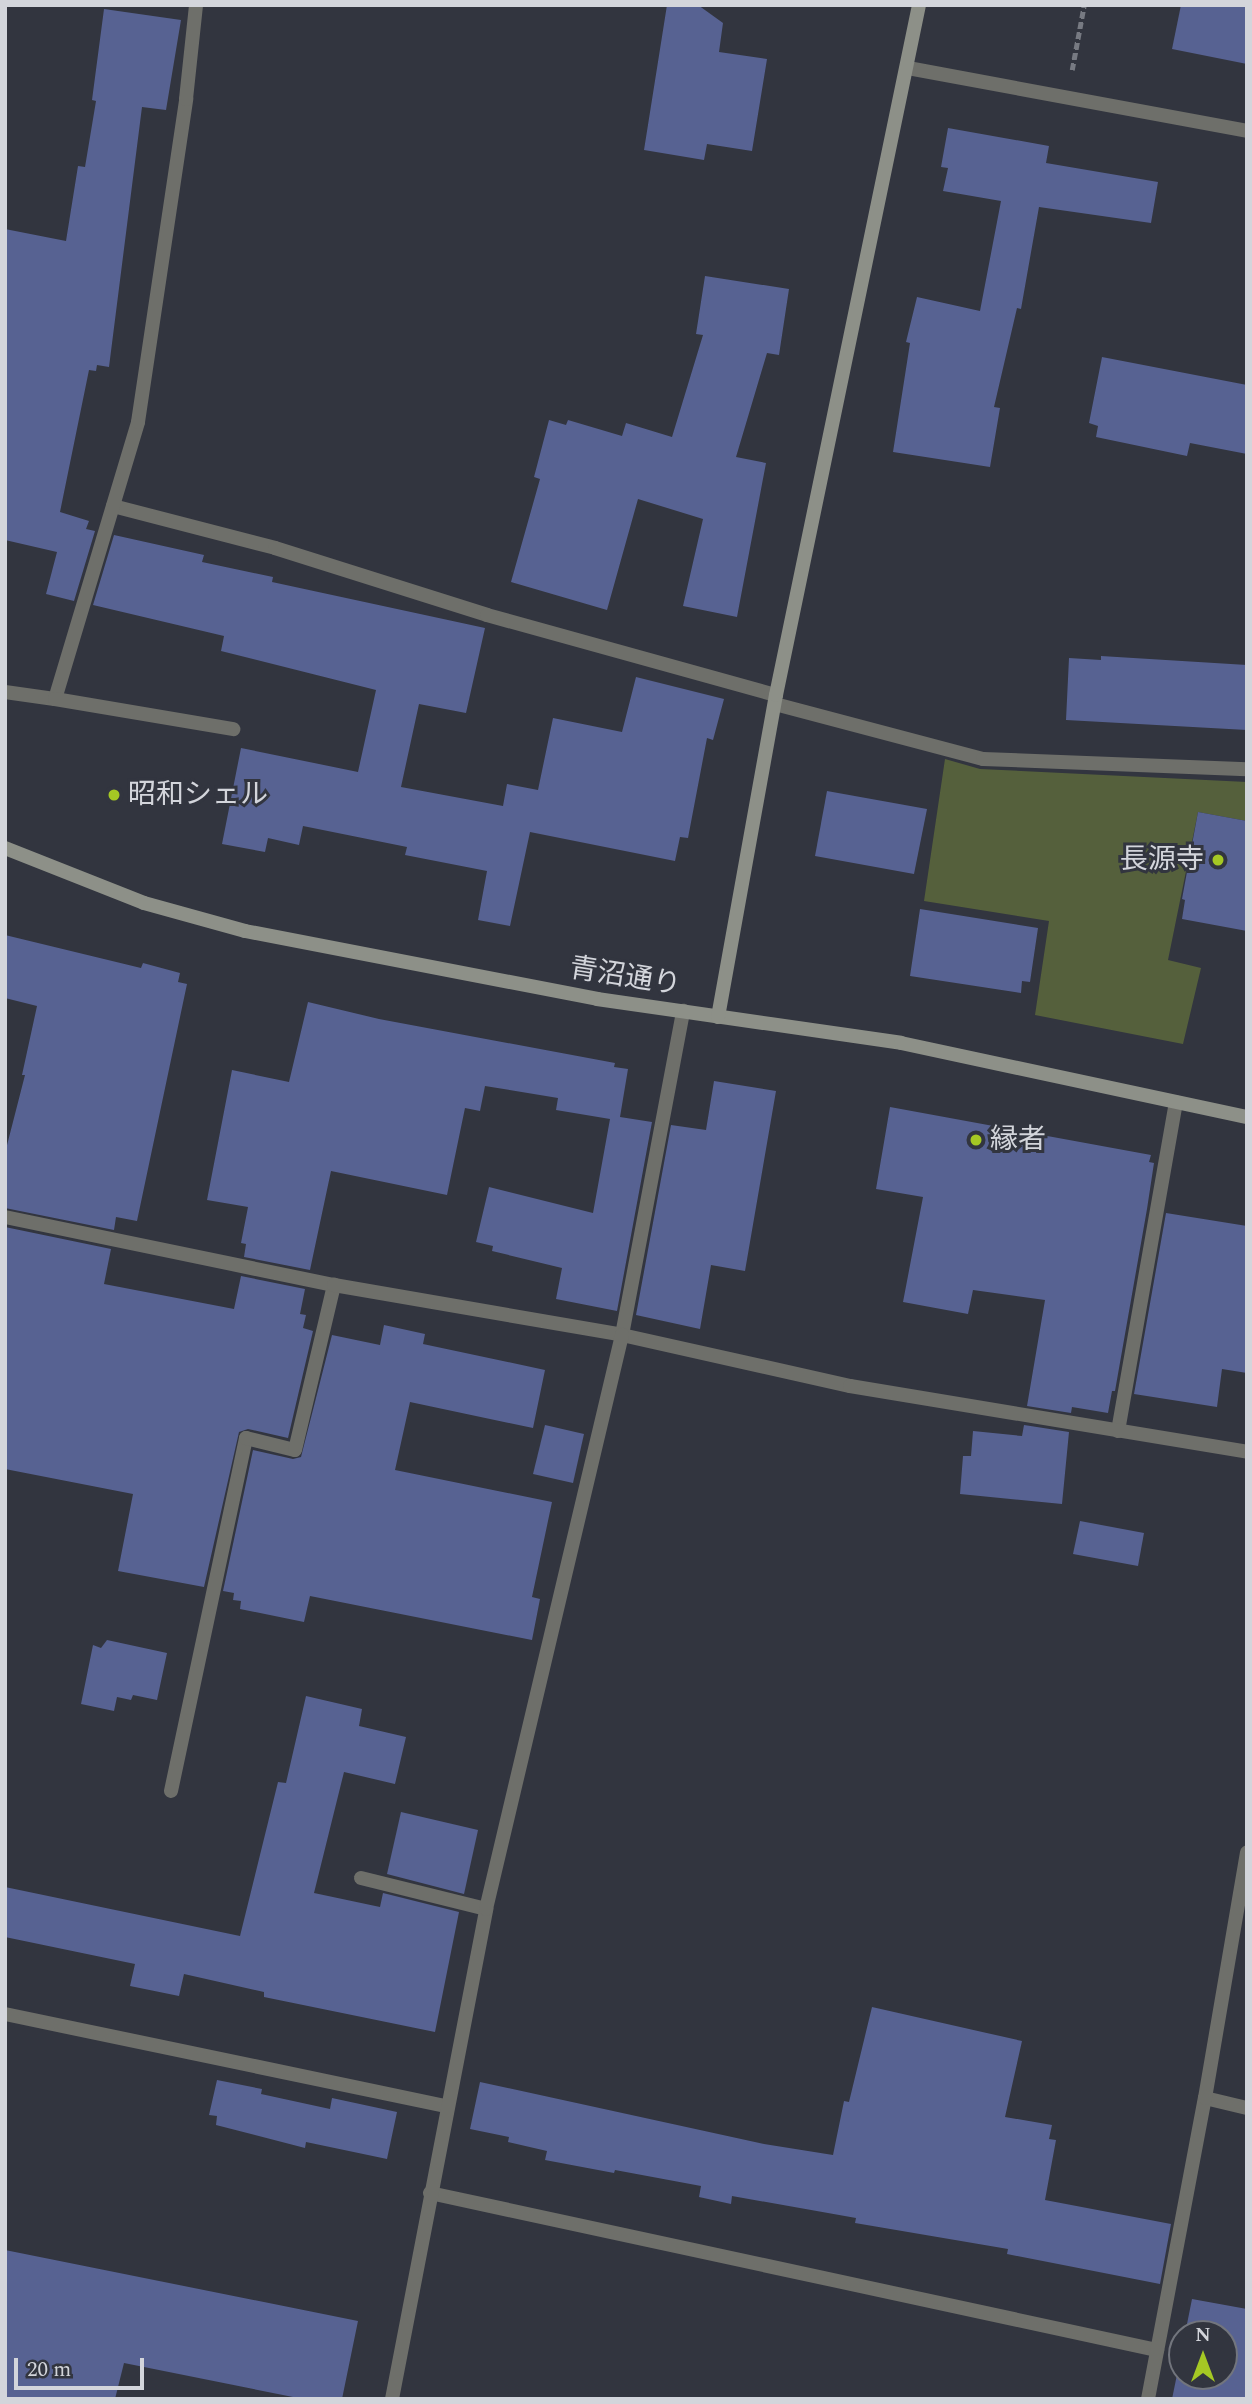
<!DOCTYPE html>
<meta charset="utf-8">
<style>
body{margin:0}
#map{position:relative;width:1252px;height:2404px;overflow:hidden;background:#32353f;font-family:Spectral,"Noto Sans JP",serif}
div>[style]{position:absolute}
.green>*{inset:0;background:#55603c}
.building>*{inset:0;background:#576292}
.path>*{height:4.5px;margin-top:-2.25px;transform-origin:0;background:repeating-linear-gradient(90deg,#777a82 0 7px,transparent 0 10.5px)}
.lane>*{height:14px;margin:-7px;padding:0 7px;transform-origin:7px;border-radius:7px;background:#6e6f6a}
.street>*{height:14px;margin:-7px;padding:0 7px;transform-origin:7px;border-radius:7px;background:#6e6f6a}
.secondary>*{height:14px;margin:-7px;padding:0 7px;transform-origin:7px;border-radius:7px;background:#8d9088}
.dots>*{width:19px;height:19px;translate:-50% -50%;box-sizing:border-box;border:4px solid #32353f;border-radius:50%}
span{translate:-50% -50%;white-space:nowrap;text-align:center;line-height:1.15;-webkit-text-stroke:6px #32353f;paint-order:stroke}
.poi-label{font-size:28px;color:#d3d5db}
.left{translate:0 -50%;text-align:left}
.right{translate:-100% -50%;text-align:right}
.street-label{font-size:28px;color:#d3d5db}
.frame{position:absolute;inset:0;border:7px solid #d3d5db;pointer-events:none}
.north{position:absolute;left:1168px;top:2320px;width:70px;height:70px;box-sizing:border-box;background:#32353f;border:2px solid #72757d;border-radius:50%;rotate:0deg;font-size:19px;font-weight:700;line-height:28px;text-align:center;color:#d3d5db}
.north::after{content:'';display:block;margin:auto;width:24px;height:32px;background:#a5c824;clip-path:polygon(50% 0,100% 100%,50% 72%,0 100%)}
.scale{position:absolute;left:14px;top:2358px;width:130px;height:32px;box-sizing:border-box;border:4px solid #d3d5db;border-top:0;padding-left:9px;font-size:21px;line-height:24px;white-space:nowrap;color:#d3d5db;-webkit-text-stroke:5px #32353f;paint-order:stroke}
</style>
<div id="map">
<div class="green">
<div style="clip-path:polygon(945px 759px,980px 769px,1247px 782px,1247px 821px,1198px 812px,1168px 960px,1201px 968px,1183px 1044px,1035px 1015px,1049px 921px,924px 901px)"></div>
</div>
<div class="building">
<div style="clip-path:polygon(667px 5px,698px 5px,723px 23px,719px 52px,767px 59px,752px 151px,707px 144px,704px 160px,644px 150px)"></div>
<div style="clip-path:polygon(1181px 5px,1247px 5px,1247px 64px,1172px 49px)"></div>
<div style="clip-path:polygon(104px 9px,181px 20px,166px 110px,142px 107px,109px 367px,97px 365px,96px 371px,89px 370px,60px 512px,89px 521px,86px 529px,95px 531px,74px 601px,46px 594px,57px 552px,5px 540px,5px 229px,66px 241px,78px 166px,85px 167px,96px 101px,92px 100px)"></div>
<div style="clip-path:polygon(948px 128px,1049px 146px,1046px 163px,1158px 182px,1151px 223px,1039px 207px,1021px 309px,1017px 308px,994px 407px,1000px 408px,990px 467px,893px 452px,910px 343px,906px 342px,917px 297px,980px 311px,1001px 201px,943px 191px,948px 168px,941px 167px)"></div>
<div style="clip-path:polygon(705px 276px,789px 289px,779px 355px,767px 353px,736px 457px,766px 463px,737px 617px,683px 606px,703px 519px,638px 499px,607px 610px,511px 582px,540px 479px,534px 477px,549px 420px,566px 425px,568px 420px,622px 436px,626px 423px,672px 437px,703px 335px,696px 334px)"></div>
<div style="clip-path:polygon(1102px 357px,1247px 385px,1247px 454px,1190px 443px,1187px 456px,1096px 437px,1098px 426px,1089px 423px)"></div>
<div style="clip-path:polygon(114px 535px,204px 555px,202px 562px,273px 577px,272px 582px,485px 628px,466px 713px,419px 704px,401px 787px,503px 806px,507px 784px,538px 790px,553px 718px,622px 732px,636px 677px,724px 699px,713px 740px,707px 738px,688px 838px,680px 837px,675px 861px,530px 832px,510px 926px,478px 920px,487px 871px,405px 855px,407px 847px,303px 826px,299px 845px,268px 838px,265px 852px,222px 844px,241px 748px,358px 772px,376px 690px,221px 651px,224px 636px,93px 605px)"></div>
<div style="clip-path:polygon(1101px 656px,1247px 665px,1247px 730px,1066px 720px,1069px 658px,1101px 660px)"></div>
<div style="clip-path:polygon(827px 791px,927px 809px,914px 874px,815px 856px)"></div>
<div style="clip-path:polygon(1198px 812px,1247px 821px,1247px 931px,1182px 919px,1185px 900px,1182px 899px)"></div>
<div style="clip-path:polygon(920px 909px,1038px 928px,1030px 982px,1022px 981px,1021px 993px,910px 976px)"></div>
<div style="clip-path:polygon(5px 935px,141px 968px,143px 963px,180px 973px,178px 982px,187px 984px,137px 1221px,116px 1217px,114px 1230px,5px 1208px,5px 1153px,25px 1075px,22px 1075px,37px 1006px,5px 998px)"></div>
<div style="clip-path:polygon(308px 1002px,379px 1019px,615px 1063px,614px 1067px,628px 1069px,620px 1117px,652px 1122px,617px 1311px,556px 1299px,562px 1268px,492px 1251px,493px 1246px,476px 1242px,489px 1187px,593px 1213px,610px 1119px,556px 1110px,558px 1098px,485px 1086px,480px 1111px,465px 1108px,447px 1195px,331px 1171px,310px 1270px,244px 1257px,246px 1244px,241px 1243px,248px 1207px,207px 1200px,232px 1070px,289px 1082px)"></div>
<div style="clip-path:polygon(714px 1081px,776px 1091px,745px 1271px,711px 1265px,700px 1329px,636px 1315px,671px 1125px,706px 1130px)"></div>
<div style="clip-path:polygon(890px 1107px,1151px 1155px,1149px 1162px,1154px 1163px,1147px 1209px,1115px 1391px,1112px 1391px,1108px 1413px,1072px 1407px,1071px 1413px,1027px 1406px,1045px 1300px,973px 1290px,968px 1314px,903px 1302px,923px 1197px,876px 1189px)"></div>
<div style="clip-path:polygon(1166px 1213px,1247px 1226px,1247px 1373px,1222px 1369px,1217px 1407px,1134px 1394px)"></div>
<div style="clip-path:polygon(5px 1227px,111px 1249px,104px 1284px,234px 1309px,241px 1276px,305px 1289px,300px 1314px,306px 1315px,303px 1328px,313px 1331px,288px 1438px,248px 1429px,239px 1432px,204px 1587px,118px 1571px,133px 1494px,5px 1469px)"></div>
<div style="clip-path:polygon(384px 1325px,425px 1334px,423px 1344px,545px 1370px,533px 1428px,410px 1402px,395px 1470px,552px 1502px,532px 1597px,540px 1599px,532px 1640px,310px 1596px,304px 1622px,240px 1609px,241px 1601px,233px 1600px,234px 1593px,223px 1591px,253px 1450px,293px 1459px,301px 1457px,332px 1335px,380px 1345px)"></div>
<div style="clip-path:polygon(545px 1425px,584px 1434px,573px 1483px,533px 1474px)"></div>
<div style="clip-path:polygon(1024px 1425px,1069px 1432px,1062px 1504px,960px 1494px,963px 1456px,971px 1456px,973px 1431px,1022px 1436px)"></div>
<div style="clip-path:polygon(1080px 1521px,1144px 1533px,1138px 1566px,1073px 1554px)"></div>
<div style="clip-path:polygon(107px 1640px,167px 1653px,157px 1700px,133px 1695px,131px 1700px,117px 1697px,114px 1711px,81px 1704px,93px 1645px,101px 1648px)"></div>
<div style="clip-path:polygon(306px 1696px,362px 1709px,359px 1726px,406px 1737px,395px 1784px,344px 1772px,314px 1893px,380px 1907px,383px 1893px,459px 1912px,435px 2032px,264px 1997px,264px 1992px,184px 1974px,179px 1996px,130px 1986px,135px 1964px,5px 1937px,5px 1887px,240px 1936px,278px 1782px,286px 1783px)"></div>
<div style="clip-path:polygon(401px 1812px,478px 1830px,464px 1894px,387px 1874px)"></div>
<div style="clip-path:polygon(872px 2007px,1022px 2041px,1005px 2117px,1052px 2125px,1049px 2139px,1056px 2140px,1045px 2200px,1171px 2224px,1160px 2284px,1007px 2254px,1008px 2249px,855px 2223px,856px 2218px,732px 2196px,731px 2204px,699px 2197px,701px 2186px,615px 2170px,614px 2173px,545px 2160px,547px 2151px,508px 2142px,509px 2137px,470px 2129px,480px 2082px,764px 2144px,833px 2155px,844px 2101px,849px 2102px)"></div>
<div style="clip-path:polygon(217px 2080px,262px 2089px,261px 2094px,330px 2109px,332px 2098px,397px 2112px,387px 2159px,306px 2142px,305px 2148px,216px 2125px,217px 2116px,209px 2115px)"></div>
<div style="clip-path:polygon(5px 2250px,358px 2321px,342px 2399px,303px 2399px,124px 2363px,115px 2399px,5px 2399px)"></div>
<div style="clip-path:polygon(1192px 2299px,1247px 2309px,1247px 2399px,1172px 2399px,1182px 2350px,1182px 2376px,1224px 2376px,1224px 2334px,1185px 2334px)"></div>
</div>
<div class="path">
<div style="left:1072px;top:70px;width:66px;rotate:-79.5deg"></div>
</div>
<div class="lane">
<div style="left:113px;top:506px;width:167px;rotate:14.5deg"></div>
<div style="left:275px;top:548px;width:222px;rotate:17.5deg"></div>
<div style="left:487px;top:615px;width:300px;rotate:15.5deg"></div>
<div style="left:5px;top:692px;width:50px;rotate:8deg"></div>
<div style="left:55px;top:699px;width:289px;rotate:-73.3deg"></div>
<div style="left:138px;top:422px;width:327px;rotate:-81.5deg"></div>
<div style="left:186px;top:99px;width:95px;rotate:-83.9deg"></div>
<div style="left:55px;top:699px;width:181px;rotate:9.6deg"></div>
<div style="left:775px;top:704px;width:215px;rotate:14.8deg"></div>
<div style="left:983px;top:759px;width:264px;rotate:2.2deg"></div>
<div style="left:622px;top:1335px;width:330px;rotate:-79.3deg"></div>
<div style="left:1118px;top:1431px;width:334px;rotate:-80deg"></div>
<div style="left:171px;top:1791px;width:361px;rotate:-78deg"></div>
<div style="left:246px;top:1438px;width:50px;rotate:13.8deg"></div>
<div style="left:295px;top:1450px;width:170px;rotate:-76.7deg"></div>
</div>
<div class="street">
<div style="left:908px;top:68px;width:345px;rotate:10.5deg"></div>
<div style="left:5px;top:1217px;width:336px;rotate:11.7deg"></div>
<div style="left:334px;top:1285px;width:292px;rotate:9.8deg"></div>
<div style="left:622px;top:1335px;width:234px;rotate:12.6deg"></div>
<div style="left:850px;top:1386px;width:402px;rotate:9.4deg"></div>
<div style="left:361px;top:1878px;width:129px;rotate:13.9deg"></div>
<div style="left:5px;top:2014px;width:451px;rotate:11.8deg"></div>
<div style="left:1205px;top:2098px;width:43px;rotate:13.4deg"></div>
<div style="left:430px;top:2193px;width:744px;rotate:12.19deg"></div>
<div style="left:392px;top:2399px;width:499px;rotate:-79.1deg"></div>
<div style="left:486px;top:1909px;width:590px;rotate:-76.67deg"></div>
<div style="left:1148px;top:2399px;width:306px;rotate:-79.3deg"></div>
<div style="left:1205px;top:2098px;width:249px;rotate:-80.3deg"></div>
</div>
<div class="secondary">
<div style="left:5px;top:848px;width:149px;rotate:21.6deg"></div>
<div style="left:144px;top:903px;width:105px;rotate:15.5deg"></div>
<div style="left:245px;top:931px;width:359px;rotate:10.9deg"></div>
<div style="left:597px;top:999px;width:307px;rotate:8.2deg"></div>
<div style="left:901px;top:1043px;width:354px;rotate:12.1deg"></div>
<div style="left:718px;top:1017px;width:327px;rotate:-79.8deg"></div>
<div style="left:776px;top:695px;width:705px;rotate:-78.29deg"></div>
</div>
<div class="dots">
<div style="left:114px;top:795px;background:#a5c824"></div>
<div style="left:1218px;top:860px;background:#a5c824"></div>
<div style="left:976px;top:1140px;background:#a5c824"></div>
</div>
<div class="poi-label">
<span class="left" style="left:128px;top:795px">昭和シェル</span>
<span class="right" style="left:1204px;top:860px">長源寺</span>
<span class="left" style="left:990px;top:1140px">縁者</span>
</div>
<div class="street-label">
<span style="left:625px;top:977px;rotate:9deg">青沼通り</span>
</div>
<div class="frame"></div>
<div class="north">N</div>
<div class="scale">20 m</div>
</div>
